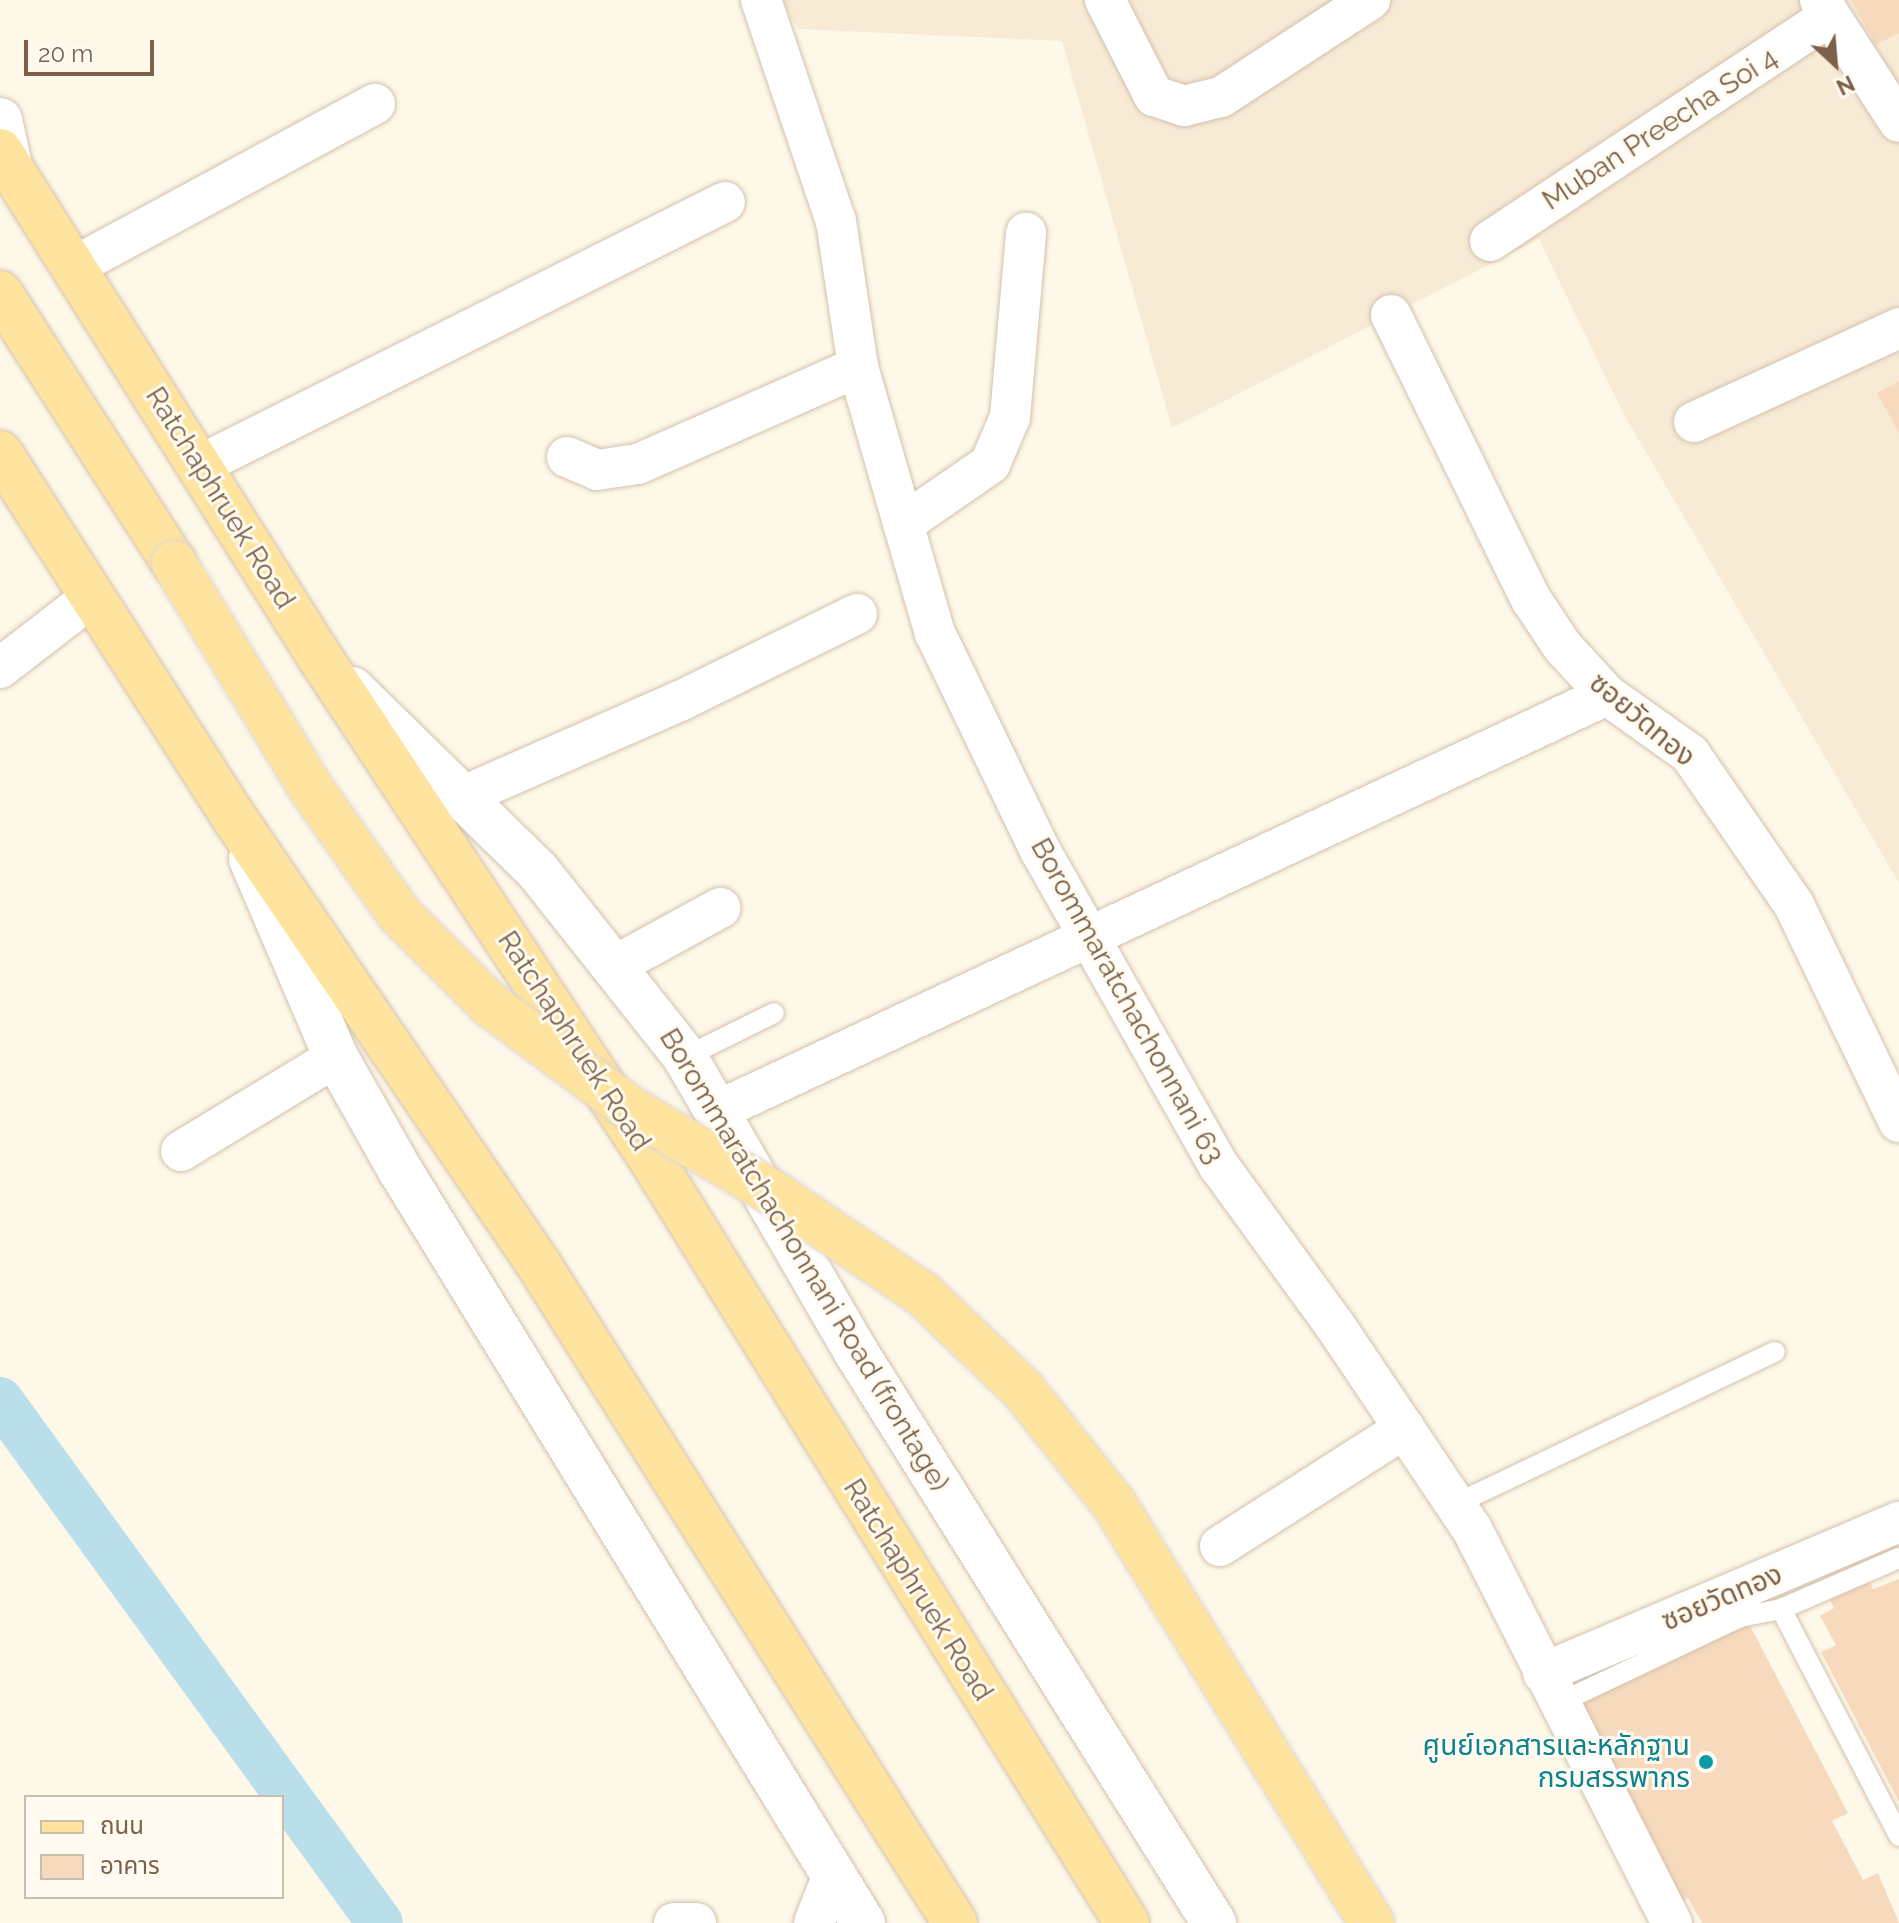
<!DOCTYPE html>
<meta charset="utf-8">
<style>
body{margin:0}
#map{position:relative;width:1899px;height:1923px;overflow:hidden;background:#fef8e9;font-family:Raleway,"Noto Sans Thai",sans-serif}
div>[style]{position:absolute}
.residential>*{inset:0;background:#f7ebd6}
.canal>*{height:46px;margin:-23px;padding:0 23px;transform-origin:23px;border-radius:23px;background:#badfeb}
.building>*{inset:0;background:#f7dabd}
.roads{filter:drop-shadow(0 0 2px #d3c1ac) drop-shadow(0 0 2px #d3c1ac)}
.lane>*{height:20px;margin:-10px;padding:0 10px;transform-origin:10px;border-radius:10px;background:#fff}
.street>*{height:40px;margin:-20px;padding:0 20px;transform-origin:20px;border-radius:20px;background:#fff}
.secondary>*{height:44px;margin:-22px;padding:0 22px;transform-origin:22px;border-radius:22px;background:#fff}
.primary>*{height:44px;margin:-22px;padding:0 22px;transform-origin:22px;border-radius:22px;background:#ffe49f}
.bridges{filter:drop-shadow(0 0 2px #ddd6d0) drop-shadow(0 0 2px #ddd6d0)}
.primary-bridge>*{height:44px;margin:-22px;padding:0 22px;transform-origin:22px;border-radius:22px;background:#ffe49f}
.dots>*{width:22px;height:22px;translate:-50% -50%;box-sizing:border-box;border:4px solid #fffbf1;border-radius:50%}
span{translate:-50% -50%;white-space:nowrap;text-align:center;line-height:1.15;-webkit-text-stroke:6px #fffbf1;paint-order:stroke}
.street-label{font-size:28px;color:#7c6049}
.culture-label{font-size:28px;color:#0d838f}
.right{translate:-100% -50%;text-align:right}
.legend{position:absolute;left:24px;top:1795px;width:260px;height:104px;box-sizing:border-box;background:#fffbf1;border:2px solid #cbbdae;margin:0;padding:10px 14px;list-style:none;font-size:24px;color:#7c6049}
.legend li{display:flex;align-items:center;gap:16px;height:40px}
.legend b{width:40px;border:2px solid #cbbdae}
.north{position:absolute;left:1795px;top:24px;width:80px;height:80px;-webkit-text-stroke:6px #fffbf1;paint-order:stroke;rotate:154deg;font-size:22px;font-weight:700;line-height:32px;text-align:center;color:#7c6049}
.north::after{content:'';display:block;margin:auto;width:28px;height:36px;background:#7c6049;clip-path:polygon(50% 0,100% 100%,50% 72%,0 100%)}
.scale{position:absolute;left:24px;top:40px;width:130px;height:36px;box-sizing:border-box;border:4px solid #7c6049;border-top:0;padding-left:10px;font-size:24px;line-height:28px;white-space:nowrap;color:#7c6049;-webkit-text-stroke:6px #fffbf1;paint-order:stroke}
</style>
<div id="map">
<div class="residential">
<div style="clip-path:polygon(782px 0,1899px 0,1899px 883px,1623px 413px,1539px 239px,1172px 428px,1062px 41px,798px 29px)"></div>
</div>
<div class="canal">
<div style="left:0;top:1400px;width:646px;rotate:54deg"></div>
</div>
<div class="building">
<div style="clip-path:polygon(1851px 0,1899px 0,1899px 33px,1876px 45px)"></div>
<div style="clip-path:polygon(1899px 381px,1899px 433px,1877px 393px)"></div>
<div style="clip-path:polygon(1867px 1574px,1873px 1589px,1899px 1579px,1899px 1802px,1821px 1652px,1836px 1645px,1820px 1616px,1834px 1608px,1827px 1594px)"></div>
<div style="clip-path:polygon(1747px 1620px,1848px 1813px,1832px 1821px,1863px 1880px,1878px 1873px,1899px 1923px,1702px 1923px,1688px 1898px,1668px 1908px,1564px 1712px)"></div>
</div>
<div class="roads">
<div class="lane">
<div style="left:685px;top:1057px;width:99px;rotate:-26.3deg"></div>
<div style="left:1458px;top:1503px;width:351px;rotate:-25.5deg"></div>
<div style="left:1781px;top:1609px;width:256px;rotate:62.5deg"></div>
<div style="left:1557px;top:1704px;width:203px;rotate:-25.4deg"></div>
<div style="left:1740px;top:1617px;width:42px;rotate:-11deg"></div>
<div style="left:1781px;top:1609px;width:129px;rotate:-23.4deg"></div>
</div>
<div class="street">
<div style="left:761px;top:0;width:233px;rotate:71.3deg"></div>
<div style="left:836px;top:221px;width:148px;rotate:81.4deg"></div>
<div style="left:858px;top:367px;width:277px;rotate:73.9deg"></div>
<div style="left:935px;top:633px;width:241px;rotate:64.2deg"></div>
<div style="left:1040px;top:850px;width:363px;rotate:60.5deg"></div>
<div style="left:1219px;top:1166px;width:195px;rotate:54deg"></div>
<div style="left:1334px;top:1324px;width:247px;rotate:56.1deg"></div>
<div style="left:1472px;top:1529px;width:442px;rotate:63.1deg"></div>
<div style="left:1105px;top:0;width:108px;rotate:63deg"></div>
<div style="left:1154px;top:96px;width:32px;rotate:18deg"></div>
<div style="left:1184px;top:106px;width:38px;rotate:-14deg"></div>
<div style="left:1221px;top:97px;width:178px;rotate:-33.1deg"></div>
<div style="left:1820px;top:0;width:145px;rotate:57.1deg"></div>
<div style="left:1490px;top:241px;width:406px;rotate:-33.5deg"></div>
<div style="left:75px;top:266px;width:341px;rotate:-28.4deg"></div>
<div style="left:1391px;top:315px;width:317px;rotate:63.8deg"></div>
<div style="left:1531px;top:599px;width:56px;rotate:56.6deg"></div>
<div style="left:1562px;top:646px;width:67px;rotate:47.4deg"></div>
<div style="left:1607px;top:695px;width:102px;rotate:35.4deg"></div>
<div style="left:1690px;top:754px;width:183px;rotate:55.4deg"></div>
<div style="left:1794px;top:905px;width:241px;rotate:64.2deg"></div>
<div style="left:1694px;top:422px;width:226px;rotate:-24.6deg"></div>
<div style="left:567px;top:457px;width:33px;rotate:23deg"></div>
<div style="left:597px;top:470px;width:41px;rotate:-8.3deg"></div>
<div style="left:638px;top:464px;width:240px;rotate:-23.8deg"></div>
<div style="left:200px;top:465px;width:587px;rotate:-26.61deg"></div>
<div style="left:903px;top:524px;width:106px;rotate:-34.6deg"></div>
<div style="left:990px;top:464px;width:51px;rotate:-66.9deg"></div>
<div style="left:1010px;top:417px;width:185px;rotate:-85deg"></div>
<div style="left:0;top:668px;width:118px;rotate:-37.7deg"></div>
<div style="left:461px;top:797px;width:241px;rotate:-23.7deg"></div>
<div style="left:682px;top:700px;width:195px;rotate:-26.2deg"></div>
<div style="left:616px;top:965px;width:119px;rotate:-28.7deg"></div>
<div style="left:719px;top:1110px;width:980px;rotate:-25.05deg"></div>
<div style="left:181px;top:1151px;width:181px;rotate:-31.2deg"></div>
<div style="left:1220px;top:1546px;width:219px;rotate:-32.5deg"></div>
<div style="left:1543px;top:1673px;width:387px;rotate:-23deg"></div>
<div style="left:674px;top:1923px;width:22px"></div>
<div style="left:814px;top:1923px;width:49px;rotate:-68.6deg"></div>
</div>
<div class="secondary">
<div style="left:0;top:120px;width:47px;rotate:77.7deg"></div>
<div style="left:352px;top:689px;width:259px;rotate:44.4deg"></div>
<div style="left:537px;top:870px;width:238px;rotate:51.6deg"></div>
<div style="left:685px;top:1057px;width:341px;rotate:59.9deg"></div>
<div style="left:856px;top:1352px;width:674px;rotate:57.91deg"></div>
<div style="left:251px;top:859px;width:215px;rotate:66.8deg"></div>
<div style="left:336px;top:1057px;width:130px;rotate:60.5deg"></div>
<div style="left:400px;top:1170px;width:884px;rotate:58.41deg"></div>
</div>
<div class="primary">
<div style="left:0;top:151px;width:597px;rotate:57.72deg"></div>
<div style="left:319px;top:656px;width:600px;rotate:56.55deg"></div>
<div style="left:650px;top:1157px;width:902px;rotate:58.09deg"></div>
<div style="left:0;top:293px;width:321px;rotate:57.2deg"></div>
<div style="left:0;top:453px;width:435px;rotate:57.3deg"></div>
<div style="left:235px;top:819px;width:540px;rotate:55.72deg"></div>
<div style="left:539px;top:1265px;width:778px;rotate:57.7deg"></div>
</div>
</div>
<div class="bridges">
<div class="primary-bridge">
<div style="left:174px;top:563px;width:269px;rotate:58.7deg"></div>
<div style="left:314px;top:793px;width:149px;rotate:54.8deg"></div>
<div style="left:400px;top:915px;width:126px;rotate:45deg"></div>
<div style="left:489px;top:1004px;width:177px;rotate:36.5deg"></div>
<div style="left:631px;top:1109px;width:171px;rotate:30.6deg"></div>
<div style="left:778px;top:1196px;width:175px;rotate:34.1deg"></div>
<div style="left:923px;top:1294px;width:140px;rotate:43.8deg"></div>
<div style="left:1024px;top:1391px;width:144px;rotate:51.5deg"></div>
<div style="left:1114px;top:1504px;width:492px;rotate:58.4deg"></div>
</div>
</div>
<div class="dots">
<div style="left:1706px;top:1762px;background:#0f9aa8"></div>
</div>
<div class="street-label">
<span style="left:1660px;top:129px;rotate:-33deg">Muban Preecha Soi 4</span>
<span style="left:220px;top:498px;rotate:58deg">Ratchaphruek Road</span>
<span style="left:1642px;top:720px;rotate:40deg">ซอยวัดทอง</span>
<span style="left:1127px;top:1001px;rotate:61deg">Borommaratchachonnani 63</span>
<span style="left:574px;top:1041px;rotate:57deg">Ratchaphruek Road</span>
<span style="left:804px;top:1260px;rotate:59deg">Borommaratchachonnani Road (frontage)</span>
<span style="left:918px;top:1590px;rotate:58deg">Ratchaphruek Road</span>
<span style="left:1722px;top:1598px;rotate:-23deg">ซอยวัดทอง</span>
</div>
<div class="culture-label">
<span class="right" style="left:1690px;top:1762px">ศูนย์เอกสารและหลักฐาน<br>กรมสรรพากร</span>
</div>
<ul class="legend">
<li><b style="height:10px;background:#ffe49f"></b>ถนน</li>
<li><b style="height:22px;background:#f7dabd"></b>อาคาร</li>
</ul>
<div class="north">N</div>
<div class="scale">20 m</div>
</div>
